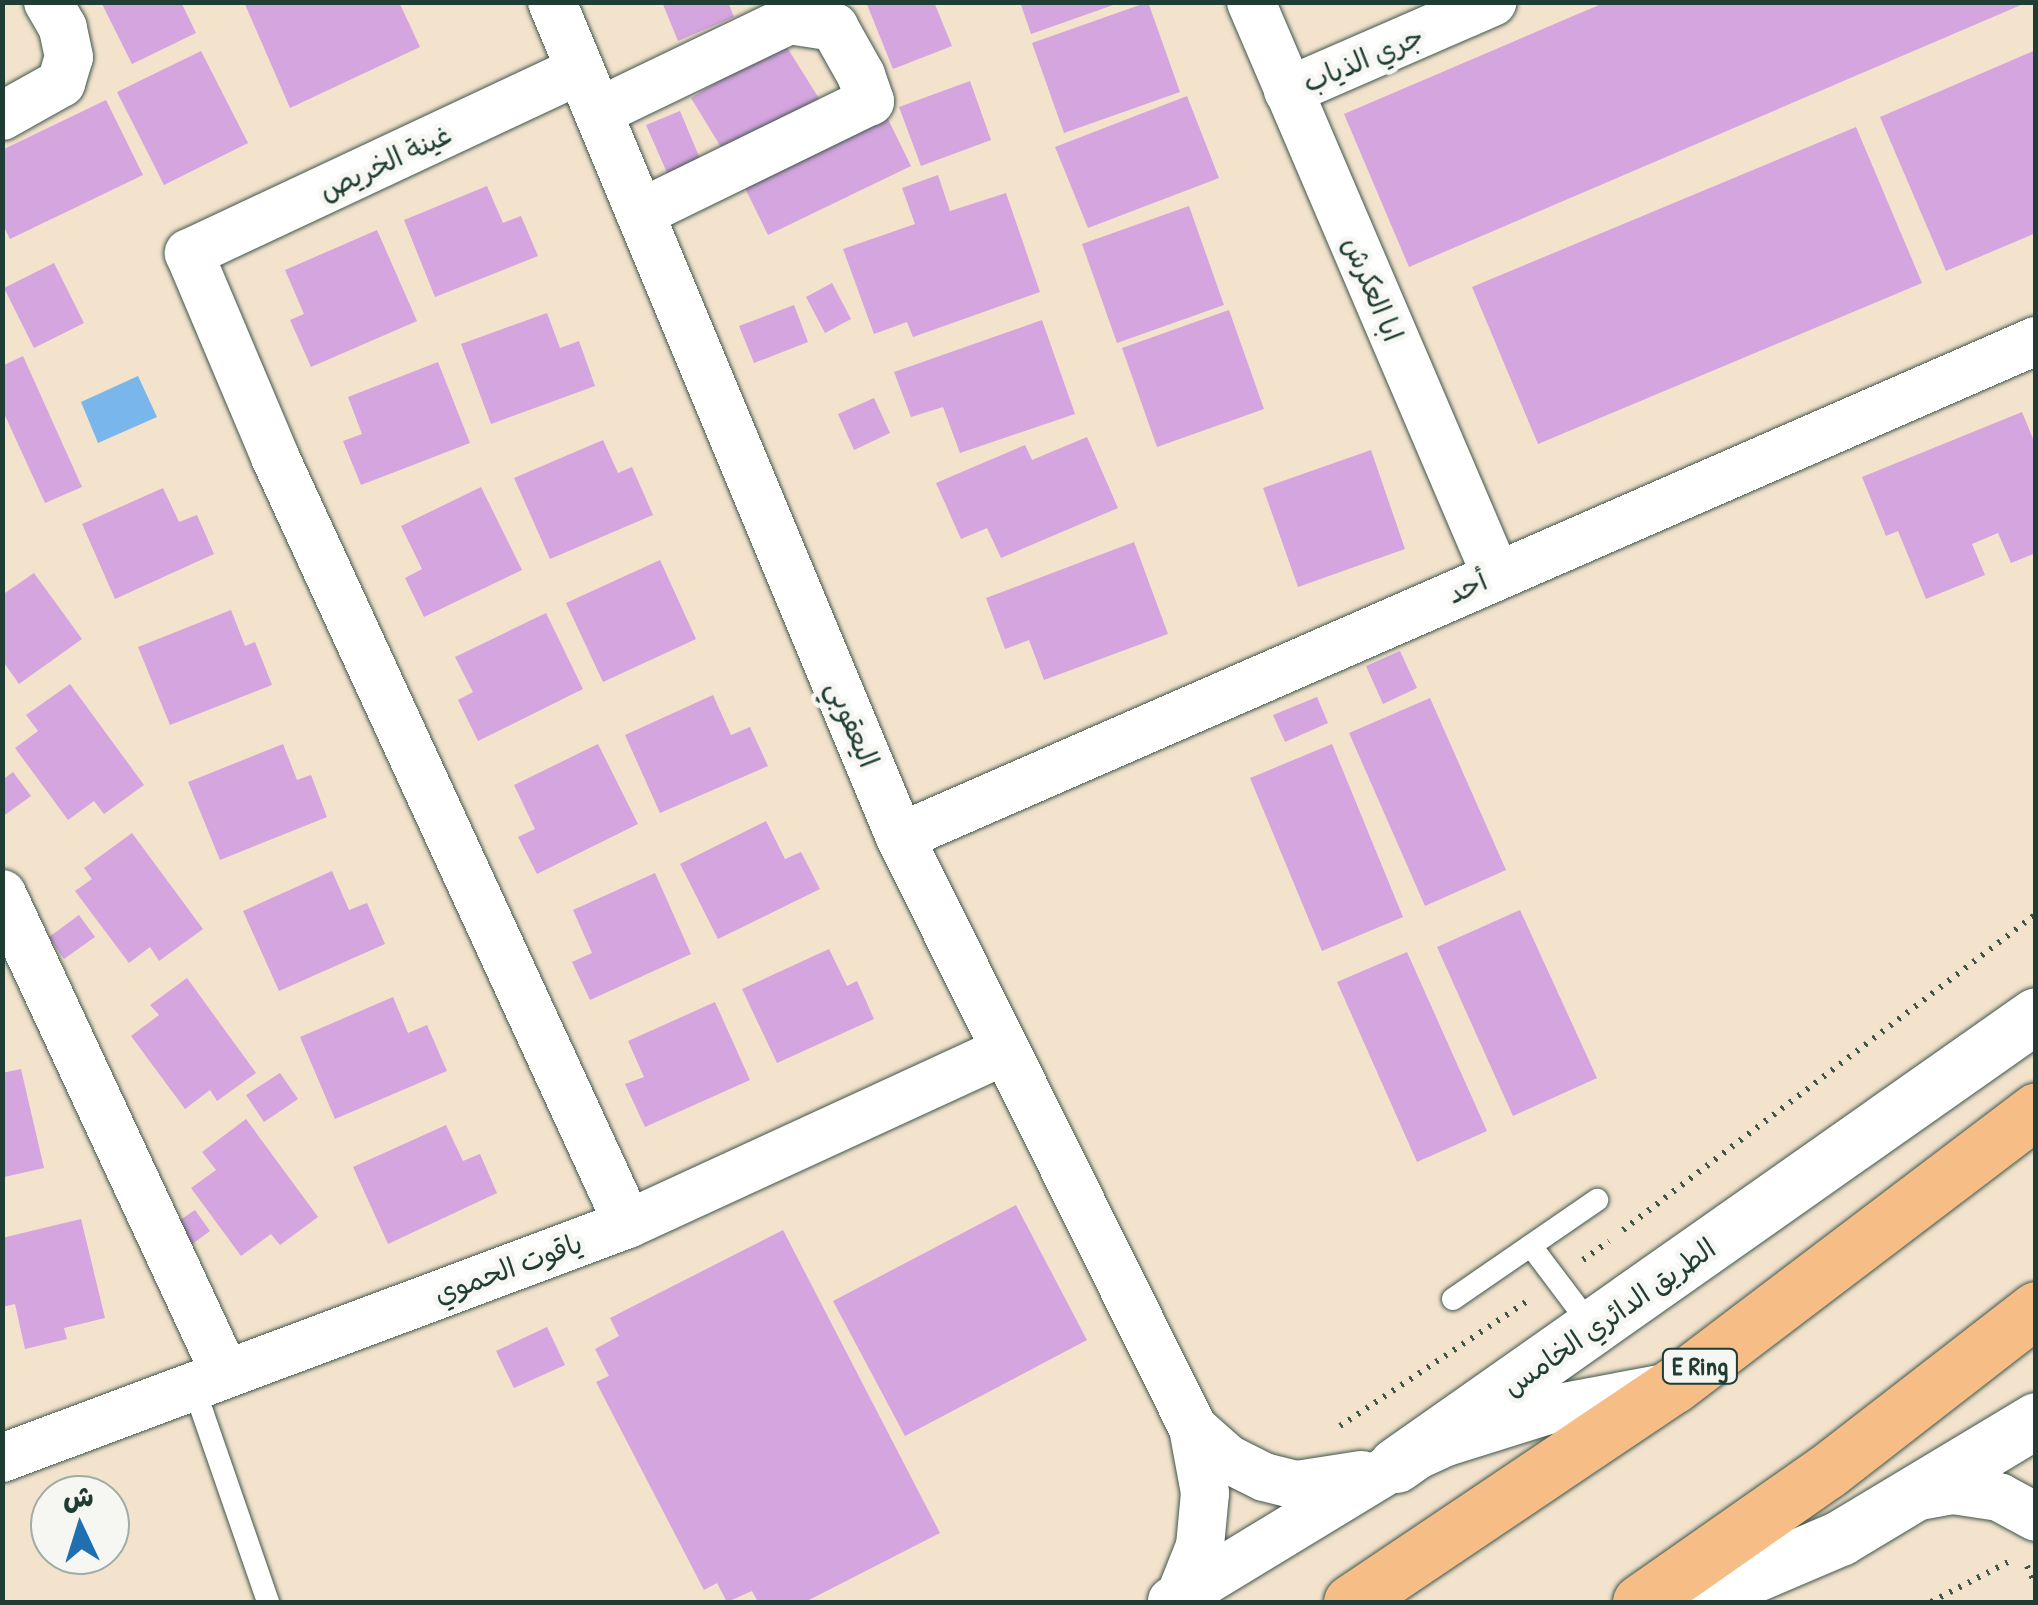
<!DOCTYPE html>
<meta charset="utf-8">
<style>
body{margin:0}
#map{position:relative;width:2038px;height:1605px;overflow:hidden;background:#f3e3cd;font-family:"Patrick Hand","Playpen Sans Arabic",sans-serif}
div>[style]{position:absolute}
.water>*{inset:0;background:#79b6ec}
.building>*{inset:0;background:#d4a5df}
.path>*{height:6px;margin-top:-3px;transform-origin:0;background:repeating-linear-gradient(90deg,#3f564b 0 2.5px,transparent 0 10.5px)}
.roads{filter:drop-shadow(0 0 2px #3f564b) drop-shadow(0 0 2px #3f564b)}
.service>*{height:22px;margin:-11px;padding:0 11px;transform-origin:11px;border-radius:11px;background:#fff}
.minor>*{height:48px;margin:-24px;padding:0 24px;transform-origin:24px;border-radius:24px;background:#fff}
.tertiary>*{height:55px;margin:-27.5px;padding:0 27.5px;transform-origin:27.5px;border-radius:27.5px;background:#fff}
.primary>*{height:55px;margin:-27.5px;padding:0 27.5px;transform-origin:27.5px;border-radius:27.5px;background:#f6be86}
span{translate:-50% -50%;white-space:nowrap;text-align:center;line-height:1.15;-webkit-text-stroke:10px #f6f6f2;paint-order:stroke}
.shield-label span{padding:2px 8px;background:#f6f6f2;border:2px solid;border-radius:8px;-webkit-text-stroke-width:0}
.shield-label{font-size:25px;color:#1f3d34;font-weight:700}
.street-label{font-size:28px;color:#1f3d34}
.frame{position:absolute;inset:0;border:5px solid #1f3d34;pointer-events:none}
.north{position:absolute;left:30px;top:1475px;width:100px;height:100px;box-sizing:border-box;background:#f6f6f2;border:2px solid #a0aca6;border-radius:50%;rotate:356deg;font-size:28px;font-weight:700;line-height:40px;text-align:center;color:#1f3d34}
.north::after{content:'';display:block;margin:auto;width:35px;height:45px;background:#1f6fb2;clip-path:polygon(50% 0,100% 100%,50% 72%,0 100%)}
</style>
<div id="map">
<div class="water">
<div style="clip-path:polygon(138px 376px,157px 417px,98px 443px,81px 402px)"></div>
</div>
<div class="building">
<div style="clip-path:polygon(101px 2px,181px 2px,196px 33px,132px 64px)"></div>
<div style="clip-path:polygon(244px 2px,399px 2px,420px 47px,290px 108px)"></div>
<div style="clip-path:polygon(662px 2px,728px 2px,734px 17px,678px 41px)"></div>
<div style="clip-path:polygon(866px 2px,934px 2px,952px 46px,893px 69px)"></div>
<div style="clip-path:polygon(1020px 2px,1119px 2px,1119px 3px,1031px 34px)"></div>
<div style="clip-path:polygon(1148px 2px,1180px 92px,1064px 133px,1032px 43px)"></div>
<div style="clip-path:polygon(1606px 2px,2028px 2px,1409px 267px,1344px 114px)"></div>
<div style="clip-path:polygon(783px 41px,820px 100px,727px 157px,691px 98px)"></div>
<div style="clip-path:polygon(2036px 50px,2036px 233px,1946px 271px,1880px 117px)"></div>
<div style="clip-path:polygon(201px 51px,248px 143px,164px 185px,117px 92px)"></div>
<div style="clip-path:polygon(970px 81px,991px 140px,921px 166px,899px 107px)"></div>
<div style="clip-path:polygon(1187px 96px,1219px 178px,1088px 228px,1055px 147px)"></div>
<div style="clip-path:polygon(106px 100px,143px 175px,10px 239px,2px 223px,2px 150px)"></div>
<div style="clip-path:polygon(680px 111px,701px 161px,668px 175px,646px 125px)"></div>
<div style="clip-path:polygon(884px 111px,911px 166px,768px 235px,741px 180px)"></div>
<div style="clip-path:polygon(1856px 127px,1922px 283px,1538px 444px,1472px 287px)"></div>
<div style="clip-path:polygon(938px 175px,950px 211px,1006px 193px,1040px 292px,913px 337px,907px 322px,874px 334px,843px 249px,915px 224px,902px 188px)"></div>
<div style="clip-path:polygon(487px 186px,503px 223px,521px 216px,538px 256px,435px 297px,404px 220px)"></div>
<div style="clip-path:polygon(1189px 206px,1224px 305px,1117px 343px,1082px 244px)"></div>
<div style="clip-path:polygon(377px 230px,417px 321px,311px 367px,290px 320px,304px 314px,285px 270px)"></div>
<div style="clip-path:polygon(54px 263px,84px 323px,34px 348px,4px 288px)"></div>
<div style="clip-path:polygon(832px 283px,851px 319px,825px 333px,806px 297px)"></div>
<div style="clip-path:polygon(794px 305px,808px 342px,754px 363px,739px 326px)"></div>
<div style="clip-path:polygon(1229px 310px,1264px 409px,1157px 447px,1122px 348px)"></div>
<div style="clip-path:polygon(547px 313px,560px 348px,579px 341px,595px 386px,491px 424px,461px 344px)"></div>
<div style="clip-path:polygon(1042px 320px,1075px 414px,960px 453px,943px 407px,911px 417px,894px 372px)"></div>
<div style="clip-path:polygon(23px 356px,82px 487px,45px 503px,2px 409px,2px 366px)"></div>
<div style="clip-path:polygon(438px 362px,470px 443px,361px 485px,343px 441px,362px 434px,348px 397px)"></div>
<div style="clip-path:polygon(874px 398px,890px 433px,854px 450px,838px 414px)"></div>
<div style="clip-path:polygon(2022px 412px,2036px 446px,2036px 553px,2011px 563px,1998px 533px,1972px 544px,1985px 575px,1926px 599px,1898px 531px,1886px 536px,1862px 477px)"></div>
<div style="clip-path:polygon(1087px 437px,1118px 508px,1001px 558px,987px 528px,961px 539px,936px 483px,1025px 445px,1032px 460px)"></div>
<div style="clip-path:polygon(603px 440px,618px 473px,632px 467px,653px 515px,550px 559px,514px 478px)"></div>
<div style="clip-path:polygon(1371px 450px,1405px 549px,1298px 587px,1263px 488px)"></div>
<div style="clip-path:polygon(481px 487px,522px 570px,424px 617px,405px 578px,422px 569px,401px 526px)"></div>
<div style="clip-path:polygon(163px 488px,179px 522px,197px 515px,214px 554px,115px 599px,82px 524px)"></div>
<div style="clip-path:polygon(1134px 542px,1168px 634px,1044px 680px,1029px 640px,1005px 649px,986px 598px)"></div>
<div style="clip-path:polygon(660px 560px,696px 639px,603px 682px,566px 603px)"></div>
<div style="clip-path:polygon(34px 573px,82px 639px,19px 684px,2px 660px,2px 595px)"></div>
<div style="clip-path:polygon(231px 610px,245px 646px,255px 642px,272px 685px,170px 725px,138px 647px)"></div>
<div style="clip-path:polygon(546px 613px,583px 689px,478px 741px,458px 700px,473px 692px,455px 657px)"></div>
<div style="clip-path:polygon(1400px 651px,1417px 688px,1383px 704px,1366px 666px)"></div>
<div style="clip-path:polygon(70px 684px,144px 785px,104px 814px,94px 801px,68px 820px,15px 748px,38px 731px,26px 715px)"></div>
<div style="clip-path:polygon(713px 695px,731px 735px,750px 727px,768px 766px,660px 813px,625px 735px)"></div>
<div style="clip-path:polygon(1317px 697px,1328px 723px,1285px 742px,1273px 715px)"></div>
<div style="clip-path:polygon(1430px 698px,1506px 870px,1425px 906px,1349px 733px)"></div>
<div style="clip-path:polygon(283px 744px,297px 780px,311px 775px,327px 817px,220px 860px,188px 782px)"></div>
<div style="clip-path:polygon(598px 744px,638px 824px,537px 874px,518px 837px,535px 829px,514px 785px)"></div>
<div style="clip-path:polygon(1332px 744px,1403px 917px,1322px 951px,1250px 778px)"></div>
<div style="clip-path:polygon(13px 772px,31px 796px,2px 817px,2px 780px)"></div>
<div style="clip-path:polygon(766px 821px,785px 859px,801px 852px,820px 889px,718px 939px,680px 864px)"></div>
<div style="clip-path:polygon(132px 833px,203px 929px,159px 961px,150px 947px,129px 963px,75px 891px,92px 879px,84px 868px)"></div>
<div style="clip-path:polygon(332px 871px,349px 910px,367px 903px,385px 944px,279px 991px,243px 911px)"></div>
<div style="clip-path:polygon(655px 873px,691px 954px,590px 1000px,572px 962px,592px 953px,573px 910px)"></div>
<div style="clip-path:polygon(1520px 910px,1597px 1078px,1513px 1116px,1437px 947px)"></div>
<div style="clip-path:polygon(79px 915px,95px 937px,64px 959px,49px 937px)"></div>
<div style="clip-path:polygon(829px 949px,847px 986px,857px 981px,874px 1019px,777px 1063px,742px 989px)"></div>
<div style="clip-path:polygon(1407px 952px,1487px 1131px,1417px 1162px,1337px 982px)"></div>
<div style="clip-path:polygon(187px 978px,256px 1073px,217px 1101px,210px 1090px,185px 1109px,131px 1036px,159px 1015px,150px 1005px)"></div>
<div style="clip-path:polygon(393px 997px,408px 1033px,427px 1025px,447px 1071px,335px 1119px,300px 1037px)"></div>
<div style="clip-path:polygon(715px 1002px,750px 1080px,645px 1127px,625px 1084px,644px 1077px,628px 1041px)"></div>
<div style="clip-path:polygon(21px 1069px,44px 1168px,4px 1177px,2px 1189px,2px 1073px)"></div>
<div style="clip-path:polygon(280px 1073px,298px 1099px,264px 1122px,246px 1095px)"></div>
<div style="clip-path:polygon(246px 1119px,318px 1217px,280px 1245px,271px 1234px,241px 1256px,191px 1188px,216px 1170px,202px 1152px)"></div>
<div style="clip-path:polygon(446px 1125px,463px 1161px,480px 1154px,497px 1193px,388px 1244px,353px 1167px)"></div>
<div style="clip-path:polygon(1016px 1205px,1087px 1340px,905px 1436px,833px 1301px)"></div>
<div style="clip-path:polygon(195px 1210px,210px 1231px,187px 1248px,171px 1226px)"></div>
<div style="clip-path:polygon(81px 1219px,105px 1318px,64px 1328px,67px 1339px,25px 1349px,15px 1304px,2px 1307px,2px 1238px)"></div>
<div style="clip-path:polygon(783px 1230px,940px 1533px,805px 1602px,758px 1602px,752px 1591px,727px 1602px,717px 1583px,704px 1590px,596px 1382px,609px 1376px,595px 1349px,619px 1336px,610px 1318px)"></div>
<div style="clip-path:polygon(547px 1327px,565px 1365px,514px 1388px,496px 1351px)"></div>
</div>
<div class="path">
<div style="left:1623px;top:1230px;width:520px;rotate:-37.42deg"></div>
<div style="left:1583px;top:1260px;width:32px;rotate:-36deg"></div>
<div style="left:1340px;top:1426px;width:227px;rotate:-33.7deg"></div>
<div style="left:2027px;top:1566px;width:21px;rotate:65deg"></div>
<div style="left:1931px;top:1602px;width:93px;rotate:-27.4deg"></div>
</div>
<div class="roads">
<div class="service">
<div style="left:1531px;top:1246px;width:101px;rotate:53deg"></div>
<div style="left:1453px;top:1299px;width:175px;rotate:-34.5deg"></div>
<div style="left:193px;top:1385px;width:230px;rotate:70.9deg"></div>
</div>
<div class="minor">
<div style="left:552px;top:2px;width:905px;rotate:67.38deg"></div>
<div style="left:900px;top:837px;width:660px;rotate:63.63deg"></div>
<div style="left:1193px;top:1428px;width:66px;rotate:79.5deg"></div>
<div style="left:1205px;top:1493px;width:53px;rotate:95.4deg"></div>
<div style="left:1200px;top:1546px;width:52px;rotate:111.6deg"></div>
<div style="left:1251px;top:2px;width:623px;rotate:66.85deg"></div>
<div style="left:580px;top:70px;width:432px;rotate:154.9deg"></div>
<div style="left:189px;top:253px;width:221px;rotate:67.1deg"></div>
<div style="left:275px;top:457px;width:844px;rotate:65.29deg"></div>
<div style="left:1288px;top:91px;width:223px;rotate:-23.5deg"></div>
<div style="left:598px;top:112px;width:212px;rotate:-25.7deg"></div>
<div style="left:789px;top:20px;width:46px;rotate:8.8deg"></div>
<div style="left:834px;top:27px;width:55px;rotate:60.6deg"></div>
<div style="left:861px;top:75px;width:28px;rotate:71deg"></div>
<div style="left:870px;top:101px;width:256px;rotate:154deg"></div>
<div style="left:2px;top:116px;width:68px;rotate:-29.2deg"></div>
<div style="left:61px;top:83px;width:27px;rotate:-73deg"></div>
<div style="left:69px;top:57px;width:30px;rotate:-102deg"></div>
<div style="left:63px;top:28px;width:30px;rotate:-120deg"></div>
<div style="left:900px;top:837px;width:1240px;rotate:-23.59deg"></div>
<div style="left:2px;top:894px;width:528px;rotate:65.04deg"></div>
<div style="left:1193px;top:1428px;width:47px;rotate:41.5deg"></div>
<div style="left:1228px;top:1459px;width:40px;rotate:26.6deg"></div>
<div style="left:1264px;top:1477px;width:34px;rotate:14deg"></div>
<div style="left:1297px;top:1485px;width:65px;rotate:-8.9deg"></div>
<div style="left:2px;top:1458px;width:668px;rotate:-20.5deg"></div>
<div style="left:628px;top:1224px;width:412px;rotate:-24.7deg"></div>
<div style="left:1908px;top:1498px;width:46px;rotate:-10.1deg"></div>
<div style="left:1953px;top:1490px;width:47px;rotate:8.7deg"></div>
<div style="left:1999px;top:1497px;width:42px;rotate:28.4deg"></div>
<div style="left:1172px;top:1601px;width:262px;rotate:-31.3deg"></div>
<div style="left:1396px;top:1465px;width:55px;rotate:-24.7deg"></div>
<div style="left:1446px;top:1442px;width:107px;rotate:-17.4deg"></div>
<div style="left:1548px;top:1410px;width:119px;rotate:-10.6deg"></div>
</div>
<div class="tertiary">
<div style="left:1396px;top:1465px;width:782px;rotate:-35.11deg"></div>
<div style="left:1690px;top:1602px;width:163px;rotate:-23.1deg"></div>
<div style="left:1840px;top:1538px;width:229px;rotate:-31deg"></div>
</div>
<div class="primary">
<div style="left:1351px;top:1602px;width:388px;rotate:-33.9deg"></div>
<div style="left:1673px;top:1386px;width:456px;rotate:-37.2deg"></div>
<div style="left:1640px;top:1602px;width:227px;rotate:-35deg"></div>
<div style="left:1826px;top:1472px;width:266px;rotate:-37.8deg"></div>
</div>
</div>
<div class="shield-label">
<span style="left:1700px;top:1366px">E Ring</span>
</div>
<div class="street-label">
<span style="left:1363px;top:59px;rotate:-23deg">جري الذياب</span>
<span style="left:385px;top:162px;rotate:-25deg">غينة الخريص</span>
<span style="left:1373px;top:289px;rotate:67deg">ابا العكرش</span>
<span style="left:1467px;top:587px;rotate:-24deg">أحد</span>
<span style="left:853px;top:724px;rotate:67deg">اليعقوبي</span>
<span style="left:508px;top:1268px;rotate:-20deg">ياقوت الحموي</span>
<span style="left:1609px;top:1317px;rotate:-35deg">الطريق الدائري الخامس</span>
</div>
<div class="frame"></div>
<div class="north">ش</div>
</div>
